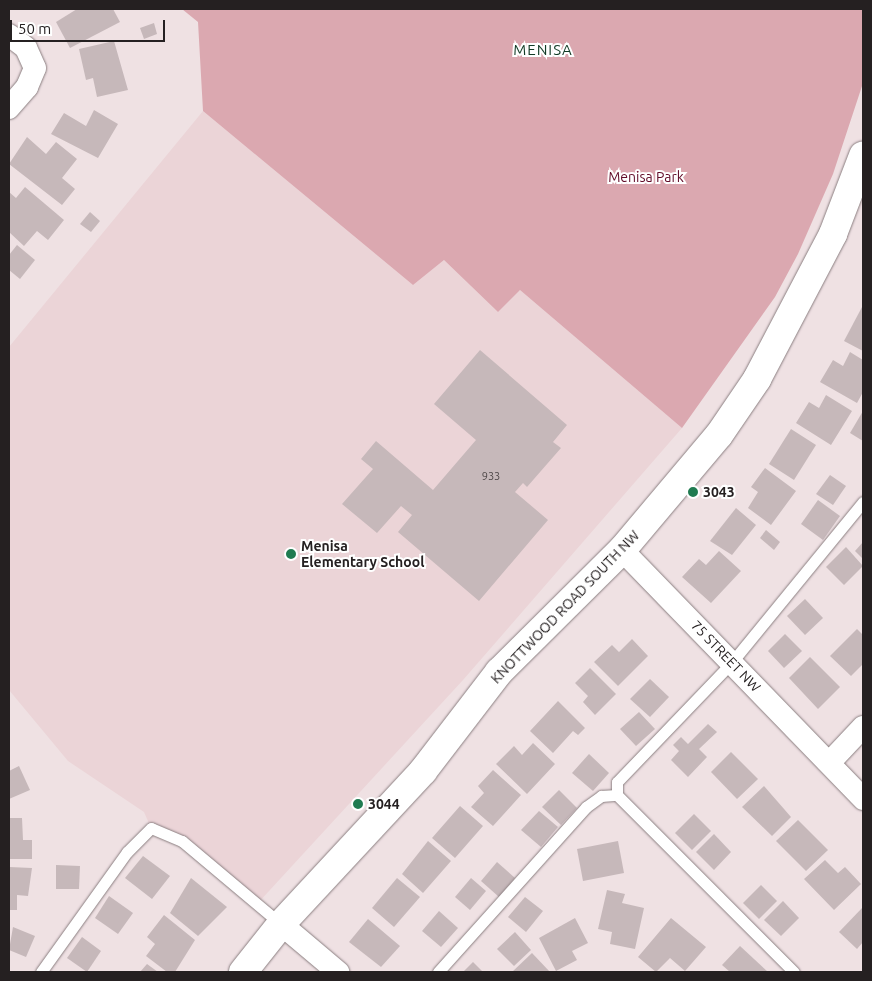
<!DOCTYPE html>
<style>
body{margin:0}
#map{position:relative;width:872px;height:981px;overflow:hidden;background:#efe1e3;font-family:Ubuntu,sans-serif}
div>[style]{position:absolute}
.built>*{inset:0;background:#ebd4d7}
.green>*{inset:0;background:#dba8b0}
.building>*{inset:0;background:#c6b8ba}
.roads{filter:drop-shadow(0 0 1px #8a7e80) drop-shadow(0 0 1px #8a7e80)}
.lane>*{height:11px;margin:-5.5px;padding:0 5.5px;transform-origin:5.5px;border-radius:5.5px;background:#fff}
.street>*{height:22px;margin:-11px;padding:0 11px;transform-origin:11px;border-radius:11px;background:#fff}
.secondary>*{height:28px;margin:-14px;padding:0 14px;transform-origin:14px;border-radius:14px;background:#fff}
.dots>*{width:14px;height:14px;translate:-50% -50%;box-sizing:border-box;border:2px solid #fff;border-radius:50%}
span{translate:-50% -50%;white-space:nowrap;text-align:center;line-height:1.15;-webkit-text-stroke:4px #fff;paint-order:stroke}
.number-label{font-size:11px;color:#4d4647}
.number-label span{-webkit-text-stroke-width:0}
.park-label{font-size:14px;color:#600a27}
.poi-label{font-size:14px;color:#252021;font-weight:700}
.left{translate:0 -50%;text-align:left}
.street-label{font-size:14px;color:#252021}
.neighbourhood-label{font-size:15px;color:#113b26;letter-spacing:1px}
.frame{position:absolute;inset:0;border:10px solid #252021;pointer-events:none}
.scale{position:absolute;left:10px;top:20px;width:155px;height:22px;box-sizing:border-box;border:2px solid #252021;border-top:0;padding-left:6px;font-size:15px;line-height:18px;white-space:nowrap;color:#252021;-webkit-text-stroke:4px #fff;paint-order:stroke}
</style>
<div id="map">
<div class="built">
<div style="clip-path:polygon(203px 111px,413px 285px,444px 260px,498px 312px,520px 290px,682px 428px,463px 680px,258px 903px,182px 841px,151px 828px,144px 812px,68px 761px,9px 690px,9px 347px)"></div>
</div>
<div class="green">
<div style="clip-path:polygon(182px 9px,863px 9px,863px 83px,833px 174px,798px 254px,775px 297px,682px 428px,520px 290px,498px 312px,444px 260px,413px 285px,203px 111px,198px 22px)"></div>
</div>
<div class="building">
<div style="clip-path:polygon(77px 9px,113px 9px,120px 22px,70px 48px,56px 22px)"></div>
<div style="clip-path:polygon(154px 23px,157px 34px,144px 39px,140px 28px)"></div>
<div style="clip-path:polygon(114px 41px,128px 90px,97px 97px,93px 78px,86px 80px,79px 49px)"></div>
<div style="clip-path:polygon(94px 110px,118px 124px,98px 158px,51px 134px,64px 113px,86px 126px)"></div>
<div style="clip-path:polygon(27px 137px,46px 154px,56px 142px,77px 159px,62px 178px,75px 189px,62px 205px,9px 164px)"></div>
<div style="clip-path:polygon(25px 187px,64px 220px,48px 240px,37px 231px,24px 246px,9px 232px,9px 192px,16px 198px)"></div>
<div style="clip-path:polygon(90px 212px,100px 221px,91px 232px,80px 224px)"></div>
<div style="clip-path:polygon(17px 245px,35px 260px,20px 279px,9px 270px,9px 255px)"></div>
<div style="clip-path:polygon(862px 307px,863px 307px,863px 351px,844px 341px)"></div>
<div style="clip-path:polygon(480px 350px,567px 425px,553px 442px,561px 448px,527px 487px,523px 483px,515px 492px,548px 520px,479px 601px,398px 532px,412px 515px,401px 506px,377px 533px,342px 504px,373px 469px,361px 459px,376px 441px,433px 490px,476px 440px,434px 404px)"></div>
<div style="clip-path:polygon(850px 352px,863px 360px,863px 392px,857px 403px,820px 382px,833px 360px,843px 366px)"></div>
<div style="clip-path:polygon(826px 395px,852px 411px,831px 445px,796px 423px,809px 402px,819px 408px)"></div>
<div style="clip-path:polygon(863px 411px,863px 441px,850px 433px)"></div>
<div style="clip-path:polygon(791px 429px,816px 445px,794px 480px,769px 464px)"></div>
<div style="clip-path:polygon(765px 468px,796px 491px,771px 525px,748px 508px,758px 492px,751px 487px)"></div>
<div style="clip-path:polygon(830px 475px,846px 486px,833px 505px,816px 494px)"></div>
<div style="clip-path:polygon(818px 500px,840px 516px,823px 540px,801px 524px)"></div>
<div style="clip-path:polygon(736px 508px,756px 525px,732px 555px,710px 541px)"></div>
<div style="clip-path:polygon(766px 530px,780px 542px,774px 550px,760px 538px)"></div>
<div style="clip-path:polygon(863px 542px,863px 559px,855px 551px)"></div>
<div style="clip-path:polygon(846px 547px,863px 566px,844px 585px,826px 567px)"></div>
<div style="clip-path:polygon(719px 551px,741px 571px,711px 603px,682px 577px,699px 559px,706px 565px)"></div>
<div style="clip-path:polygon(805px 599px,823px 618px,805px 635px,787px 616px)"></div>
<div style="clip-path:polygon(857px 629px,863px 635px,863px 664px,851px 676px,830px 656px)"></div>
<div style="clip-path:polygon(785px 634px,802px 651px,784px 668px,768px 651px)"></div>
<div style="clip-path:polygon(632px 639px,648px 656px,618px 686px,594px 662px,612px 645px,619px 652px)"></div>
<div style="clip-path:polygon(810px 657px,840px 687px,818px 709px,789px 678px)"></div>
<div style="clip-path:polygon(590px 668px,616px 694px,595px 715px,583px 702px,588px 696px,575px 683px)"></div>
<div style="clip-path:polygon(650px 679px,669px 697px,650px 717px,630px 699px)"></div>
<div style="clip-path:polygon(558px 701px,585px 728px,578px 735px,573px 731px,553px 753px,530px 731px)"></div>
<div style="clip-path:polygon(639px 712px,655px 729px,636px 746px,620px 729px)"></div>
<div style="clip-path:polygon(708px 724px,717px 732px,699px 749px,707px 757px,688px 777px,671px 760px,679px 751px,673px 745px,681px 737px,688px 744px)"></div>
<div style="clip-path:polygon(533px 743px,555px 764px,527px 794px,496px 764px,514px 746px,522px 755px)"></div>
<div style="clip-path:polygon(731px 752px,758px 779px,737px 799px,711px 772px)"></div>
<div style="clip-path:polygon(589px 754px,609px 773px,593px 791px,572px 773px)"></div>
<div style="clip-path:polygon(19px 766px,30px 790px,9px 799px,9px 771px)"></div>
<div style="clip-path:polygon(493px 770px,521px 795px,493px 826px,471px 807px,484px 793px,478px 786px)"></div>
<div style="clip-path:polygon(764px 786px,791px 817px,772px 836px,742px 807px)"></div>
<div style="clip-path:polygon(559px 790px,577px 808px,561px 825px,542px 807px)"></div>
<div style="clip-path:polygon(460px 806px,483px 826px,455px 858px,432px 838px)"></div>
<div style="clip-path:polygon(539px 811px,558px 827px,541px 847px,521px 830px)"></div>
<div style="clip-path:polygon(694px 814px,711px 831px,692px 850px,675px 833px)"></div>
<div style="clip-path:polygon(9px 818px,22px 818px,23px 840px,32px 840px,32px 859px,9px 859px)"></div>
<div style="clip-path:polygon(798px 820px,828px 850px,806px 871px,776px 841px)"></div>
<div style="clip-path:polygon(714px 834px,731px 852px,714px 870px,696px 852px)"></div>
<div style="clip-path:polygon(428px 841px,451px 861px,423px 893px,402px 874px)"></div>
<div style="clip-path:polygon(618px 841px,624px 873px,583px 881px,577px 849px)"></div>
<div style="clip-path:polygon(143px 856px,170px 876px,152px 899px,125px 878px)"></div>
<div style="clip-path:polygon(825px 860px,838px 873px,845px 867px,861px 884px,834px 910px,804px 879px)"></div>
<div style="clip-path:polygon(497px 862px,515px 878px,499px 897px,481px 881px)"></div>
<div style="clip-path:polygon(56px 865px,80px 866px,79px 889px,56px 889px)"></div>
<div style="clip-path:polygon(9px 867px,32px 868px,28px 896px,17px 895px,17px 910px,9px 910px)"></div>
<div style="clip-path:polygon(191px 878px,227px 907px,198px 936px,170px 913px)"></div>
<div style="clip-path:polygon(397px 878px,420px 897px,394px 927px,372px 908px)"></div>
<div style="clip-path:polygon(471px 878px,486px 891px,470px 910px,455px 897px)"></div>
<div style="clip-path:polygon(761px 885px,777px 901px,759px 919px,743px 903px)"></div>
<div style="clip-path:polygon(607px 890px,625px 894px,622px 903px,644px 908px,635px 949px,610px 944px,612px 932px,598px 929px)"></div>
<div style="clip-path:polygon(109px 896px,133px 913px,118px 934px,95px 918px)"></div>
<div style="clip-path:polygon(525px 897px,543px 911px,526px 932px,508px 917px)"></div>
<div style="clip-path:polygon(783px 901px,799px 918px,781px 936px,764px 920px)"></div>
<div style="clip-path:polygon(863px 907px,863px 942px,857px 949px,839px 932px)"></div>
<div style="clip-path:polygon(439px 911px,458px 928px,441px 947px,422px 931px)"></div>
<div style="clip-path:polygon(164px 915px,195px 940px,175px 972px,167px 972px,146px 956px,155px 944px,147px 937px)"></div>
<div style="clip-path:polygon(575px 918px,588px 943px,572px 951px,577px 960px,556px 971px,539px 938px)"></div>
<div style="clip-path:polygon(671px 918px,706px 947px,685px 971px,670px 958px,656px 972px,638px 957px)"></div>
<div style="clip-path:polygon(368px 919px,400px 946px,381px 967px,349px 942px)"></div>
<div style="clip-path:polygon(13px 927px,35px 936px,26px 957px,9px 950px)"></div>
<div style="clip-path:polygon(515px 932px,531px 950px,514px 966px,497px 949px)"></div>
<div style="clip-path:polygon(82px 937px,101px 951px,87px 972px,67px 958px)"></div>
<div style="clip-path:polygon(740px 946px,768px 972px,730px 972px,722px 965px)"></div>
<div style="clip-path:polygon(532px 953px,550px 972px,512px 972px)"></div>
<div style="clip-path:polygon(473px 962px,483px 972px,463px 972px)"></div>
<div style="clip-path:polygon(147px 964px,158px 972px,140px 972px)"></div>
</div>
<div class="roads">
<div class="lane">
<div style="left:617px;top:795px;width:13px;rotate:-90deg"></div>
<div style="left:617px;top:782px;width:166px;rotate:-46.2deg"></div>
<div style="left:732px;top:662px;width:207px;rotate:-50.7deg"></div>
<div style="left:41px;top:972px;width:148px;rotate:-54.4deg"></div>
<div style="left:127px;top:852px;width:34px;rotate:-45deg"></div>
<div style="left:151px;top:828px;width:34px;rotate:23deg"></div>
<div style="left:182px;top:841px;width:129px;rotate:40deg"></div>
<div style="left:438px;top:972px;width:222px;rotate:-48.1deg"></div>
<div style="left:586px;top:807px;width:19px;rotate:-36deg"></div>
<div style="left:601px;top:796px;width:16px;rotate:-4deg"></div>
<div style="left:617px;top:795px;width:250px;rotate:45deg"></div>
</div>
<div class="street">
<div style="left:9px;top:35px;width:21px;rotate:37deg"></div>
<div style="left:26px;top:48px;width:22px;rotate:66deg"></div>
<div style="left:35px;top:68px;width:21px;rotate:113deg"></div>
<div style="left:27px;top:87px;width:28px;rotate:131deg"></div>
<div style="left:622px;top:550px;width:347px;rotate:45.9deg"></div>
<div style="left:830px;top:762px;width:48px;rotate:-46.7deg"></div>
<div style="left:281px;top:924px;width:75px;rotate:40.1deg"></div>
</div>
<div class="secondary">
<div style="left:243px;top:972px;width:61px;rotate:-51.6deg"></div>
<div style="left:281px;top:924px;width:209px;rotate:-47.1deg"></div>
<div style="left:423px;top:771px;width:125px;rotate:-52.5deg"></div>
<div style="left:499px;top:672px;width:173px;rotate:-44.8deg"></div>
<div style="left:622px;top:550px;width:150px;rotate:-49.9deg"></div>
<div style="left:719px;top:435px;width:68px;rotate:-55.8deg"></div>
<div style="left:757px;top:379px;width:164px;rotate:-62.3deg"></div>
<div style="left:833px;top:234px;width:84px;rotate:-69deg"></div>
</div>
</div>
<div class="dots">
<div style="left:693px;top:492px;background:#207b51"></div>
<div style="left:291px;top:554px;background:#207b51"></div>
<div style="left:358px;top:804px;background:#207b51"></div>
</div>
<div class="number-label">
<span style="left:491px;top:476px">933</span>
</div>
<div class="park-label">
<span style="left:646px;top:177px">Menisa Park</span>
</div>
<div class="poi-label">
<span class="left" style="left:703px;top:492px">3043</span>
<span class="left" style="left:301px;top:554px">Menisa<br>Elementary School</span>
<span class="left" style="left:368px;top:804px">3044</span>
</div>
<div class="street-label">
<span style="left:565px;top:607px;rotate:-46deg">KNOTTWOOD ROAD SOUTH NW</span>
<span style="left:726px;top:656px;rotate:46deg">75 STREET NW</span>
</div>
<div class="neighbourhood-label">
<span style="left:543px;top:50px">MENISA</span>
</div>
<div class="frame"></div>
<div class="scale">50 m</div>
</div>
